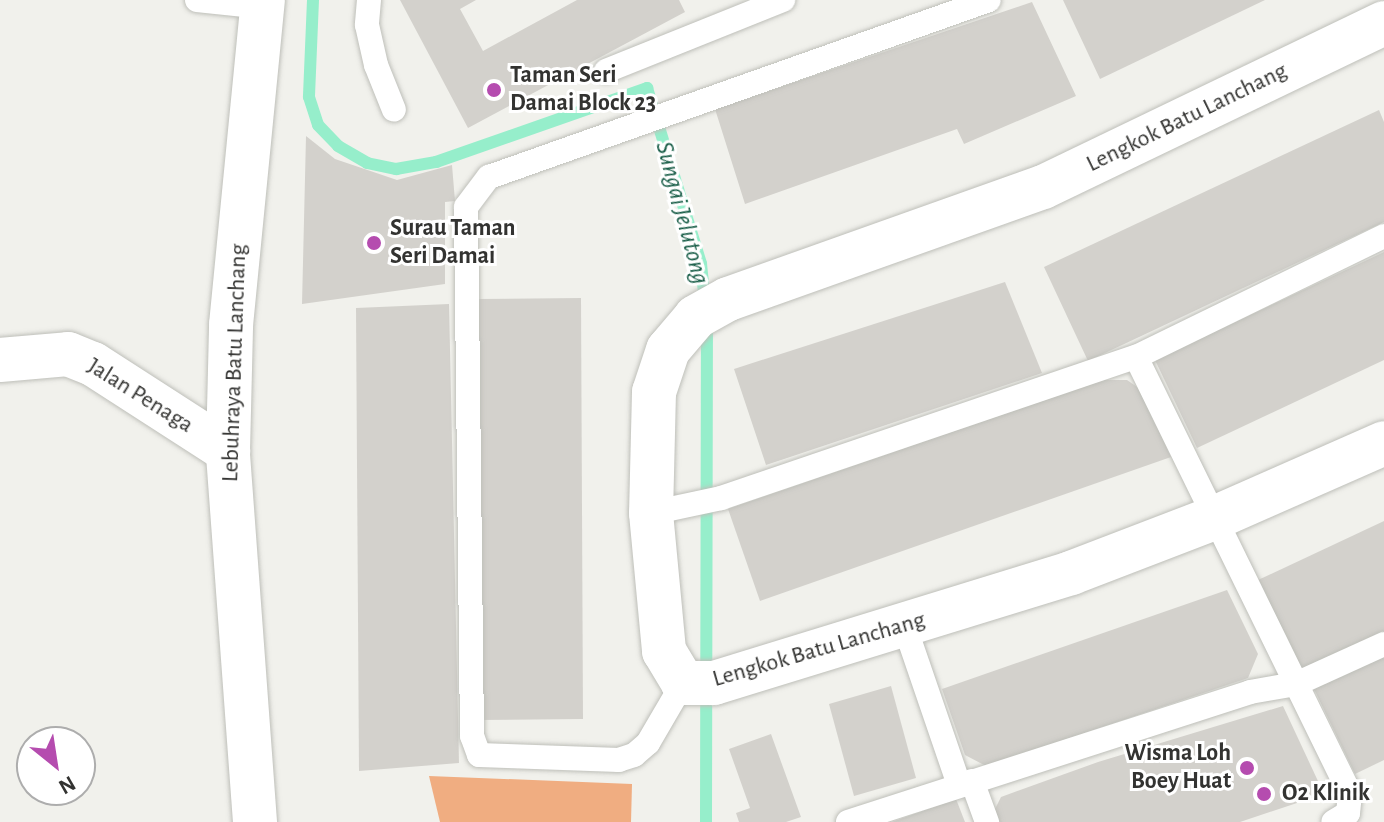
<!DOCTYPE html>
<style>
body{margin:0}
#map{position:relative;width:1384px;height:822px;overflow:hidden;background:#f1f1ec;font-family:"Alegreya Sans",sans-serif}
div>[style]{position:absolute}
.forest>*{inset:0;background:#f0ad81}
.stream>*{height:12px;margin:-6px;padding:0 6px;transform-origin:6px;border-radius:6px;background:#96eecb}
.building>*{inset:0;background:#d3d1cc}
.roads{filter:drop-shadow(0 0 2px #bebfb9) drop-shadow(0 0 2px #bebfb9)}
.service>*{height:24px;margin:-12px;padding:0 12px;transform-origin:12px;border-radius:12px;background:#fff}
.minor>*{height:44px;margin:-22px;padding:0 22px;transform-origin:22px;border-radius:22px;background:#fff}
.tertiary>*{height:44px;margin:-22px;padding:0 22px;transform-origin:22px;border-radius:22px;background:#fff}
.dots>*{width:22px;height:22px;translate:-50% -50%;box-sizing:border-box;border:4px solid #fff;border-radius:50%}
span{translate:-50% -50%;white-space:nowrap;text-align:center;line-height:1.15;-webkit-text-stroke:6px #fff;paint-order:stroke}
.poi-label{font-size:24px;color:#333331;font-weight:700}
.left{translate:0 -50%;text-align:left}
.right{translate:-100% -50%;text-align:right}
.street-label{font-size:24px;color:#333331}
.water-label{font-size:26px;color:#185d47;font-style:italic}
.north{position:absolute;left:16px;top:726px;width:80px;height:80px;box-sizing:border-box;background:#fff;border:2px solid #adadad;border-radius:50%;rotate:150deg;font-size:22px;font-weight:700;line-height:32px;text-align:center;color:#333331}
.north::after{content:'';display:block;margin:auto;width:28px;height:36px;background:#b54caf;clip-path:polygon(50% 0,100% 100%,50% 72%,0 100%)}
</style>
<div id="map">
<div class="forest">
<div style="clip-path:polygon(429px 776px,632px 784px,631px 822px,440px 822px)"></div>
</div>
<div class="stream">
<div style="left:313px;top:0;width:97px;rotate:92.4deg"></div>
<div style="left:309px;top:97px;width:29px;rotate:72deg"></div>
<div style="left:318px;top:125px;width:29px;rotate:46deg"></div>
<div style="left:338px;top:146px;width:34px;rotate:30deg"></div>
<div style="left:367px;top:163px;width:30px;rotate:12deg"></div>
<div style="left:396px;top:169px;width:41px;rotate:-9.9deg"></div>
<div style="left:436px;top:162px;width:224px;rotate:-19.3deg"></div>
<div style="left:647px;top:88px;width:184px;rotate:72.9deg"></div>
<div style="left:701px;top:264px;width:38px;rotate:84deg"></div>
<div style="left:706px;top:822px;width:502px;rotate:-89.89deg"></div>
</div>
<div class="building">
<div style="clip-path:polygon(400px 0,476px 0,460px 9px,483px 51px,577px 0,679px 0,685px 12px,468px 128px)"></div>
<div style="clip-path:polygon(1063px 0,1265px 0,1100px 79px)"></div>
<div style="clip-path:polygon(1032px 2px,1076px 96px,964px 144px,957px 129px,745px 204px,715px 109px)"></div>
<div style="clip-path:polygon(1379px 110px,1384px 122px,1384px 222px,1088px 361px,1044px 267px)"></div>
<div style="clip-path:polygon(306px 136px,335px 159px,397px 180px,452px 165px,455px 201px,445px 202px,445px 284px,302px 304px)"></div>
<div style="clip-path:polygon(1384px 252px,1384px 360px,1197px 448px,1155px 360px)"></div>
<div style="clip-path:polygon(1005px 282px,1042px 373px,766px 465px,734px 369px)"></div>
<div style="clip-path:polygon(581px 298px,583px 719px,480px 720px,478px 299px)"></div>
<div style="clip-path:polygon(449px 304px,459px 763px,359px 771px,356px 308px)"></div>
<div style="clip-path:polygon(1103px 380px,1127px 380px,1140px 389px,1171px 457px,760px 601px,728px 509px)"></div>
<div style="clip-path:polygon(1384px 521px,1384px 634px,1303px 673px,1258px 580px)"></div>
<div style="clip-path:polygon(1227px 590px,1258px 654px,1248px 678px,986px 766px,965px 755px,942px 689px)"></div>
<div style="clip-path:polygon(1384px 657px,1384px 760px,1355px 774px,1314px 689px)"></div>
<div style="clip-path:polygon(891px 686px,916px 778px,854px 796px,829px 704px)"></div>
<div style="clip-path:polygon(1283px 706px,1324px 794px,1240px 822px,998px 822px,994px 811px,1001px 797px,1098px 762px)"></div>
<div style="clip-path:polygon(771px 734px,801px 817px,786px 822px,739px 822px,736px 813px,750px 808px,729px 749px)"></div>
<div style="clip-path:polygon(956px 799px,965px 822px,892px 822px)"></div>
</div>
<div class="roads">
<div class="service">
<div style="left:197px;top:0;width:65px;rotate:6.1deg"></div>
<div style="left:369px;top:0;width:25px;rotate:95deg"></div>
<div style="left:367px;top:25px;width:41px;rotate:77.3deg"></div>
<div style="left:376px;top:65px;width:48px;rotate:68.2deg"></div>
<div style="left:606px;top:71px;width:191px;rotate:-21.9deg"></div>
<div style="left:1136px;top:357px;width:487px;rotate:63.9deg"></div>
<div style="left:1350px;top:794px;width:19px;rotate:96deg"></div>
<div style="left:1348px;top:813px;width:17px;rotate:149deg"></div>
<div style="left:651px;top:513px;width:72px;rotate:-12.1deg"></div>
<div style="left:721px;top:498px;width:438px;rotate:-18.8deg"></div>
<div style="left:1136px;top:357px;width:276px;rotate:-26deg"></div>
<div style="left:905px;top:627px;width:167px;rotate:71.1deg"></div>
<div style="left:683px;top:683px;width:69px;rotate:120.3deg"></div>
<div style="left:648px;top:743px;width:18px;rotate:139deg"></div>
<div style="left:634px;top:755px;width:16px;rotate:162deg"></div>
<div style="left:619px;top:760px;width:140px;rotate:-178deg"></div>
<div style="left:479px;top:755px;width:20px;rotate:-110deg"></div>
<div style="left:472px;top:736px;width:529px;rotate:-90.65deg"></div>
<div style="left:466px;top:207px;width:38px;rotate:-53deg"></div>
<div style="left:489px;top:177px;width:530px;rotate:-19.49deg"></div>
<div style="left:972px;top:781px;width:44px;rotate:69.9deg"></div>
<div style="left:848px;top:822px;width:422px;rotate:-17.9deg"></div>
<div style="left:1250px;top:692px;width:47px;rotate:-9.9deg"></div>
<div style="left:1296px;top:684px;width:97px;rotate:-24.4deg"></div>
</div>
<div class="minor">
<div style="left:1384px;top:23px;width:378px;rotate:154.3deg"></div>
<div style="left:1043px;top:187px;width:334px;rotate:160.4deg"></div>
<div style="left:728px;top:299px;width:37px;rotate:151deg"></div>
<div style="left:696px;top:317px;width:43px;rotate:130.3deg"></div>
<div style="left:668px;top:350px;width:44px;rotate:108.4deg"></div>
<div style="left:654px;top:392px;width:121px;rotate:91.4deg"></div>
<div style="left:651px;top:513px;width:139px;rotate:84.6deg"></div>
<div style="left:664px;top:651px;width:37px;rotate:59deg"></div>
<div style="left:683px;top:683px;width:31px"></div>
<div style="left:714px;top:683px;width:374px;rotate:-17.1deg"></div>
<div style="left:1071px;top:573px;width:151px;rotate:-21deg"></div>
<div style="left:1212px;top:519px;width:188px;rotate:-23.8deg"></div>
<div style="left:0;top:360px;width:68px;rotate:-5deg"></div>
<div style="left:68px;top:354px;width:27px;rotate:22deg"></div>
<div style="left:93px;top:364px;width:161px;rotate:32.8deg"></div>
</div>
<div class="tertiary">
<div style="left:255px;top:822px;width:372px;rotate:-94.2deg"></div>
<div style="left:228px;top:451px;width:126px;rotate:-88.6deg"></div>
<div style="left:231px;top:325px;width:327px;rotate:-84.4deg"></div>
</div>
</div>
<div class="dots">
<div style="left:494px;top:90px;background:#b54caf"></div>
<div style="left:374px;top:243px;background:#b54caf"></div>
<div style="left:1247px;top:768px;background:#b54caf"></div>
<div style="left:1264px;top:794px;background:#b54caf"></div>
</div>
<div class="poi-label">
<span class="left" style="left:510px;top:90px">Taman Seri<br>Damai Block 23</span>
<span class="left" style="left:390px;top:243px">Surau Taman<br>Seri Damai</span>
<span class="right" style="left:1231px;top:768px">Wisma Loh<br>Boey Huat</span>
<span class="left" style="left:1282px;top:794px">O2 Klinik</span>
</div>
<div class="street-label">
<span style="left:1187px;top:118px;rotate:-26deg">Lengkok Batu Lanchang</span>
<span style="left:235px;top:363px;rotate:-88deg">Lebuhraya Batu Lanchang</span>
<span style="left:140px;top:396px;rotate:32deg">Jalan Penaga</span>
<span style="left:819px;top:650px;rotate:-16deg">Lengkok Batu Lanchang</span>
</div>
<div class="water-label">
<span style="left:682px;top:213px;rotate:75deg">Sungai Jelutong</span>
</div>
<div class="north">N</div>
</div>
